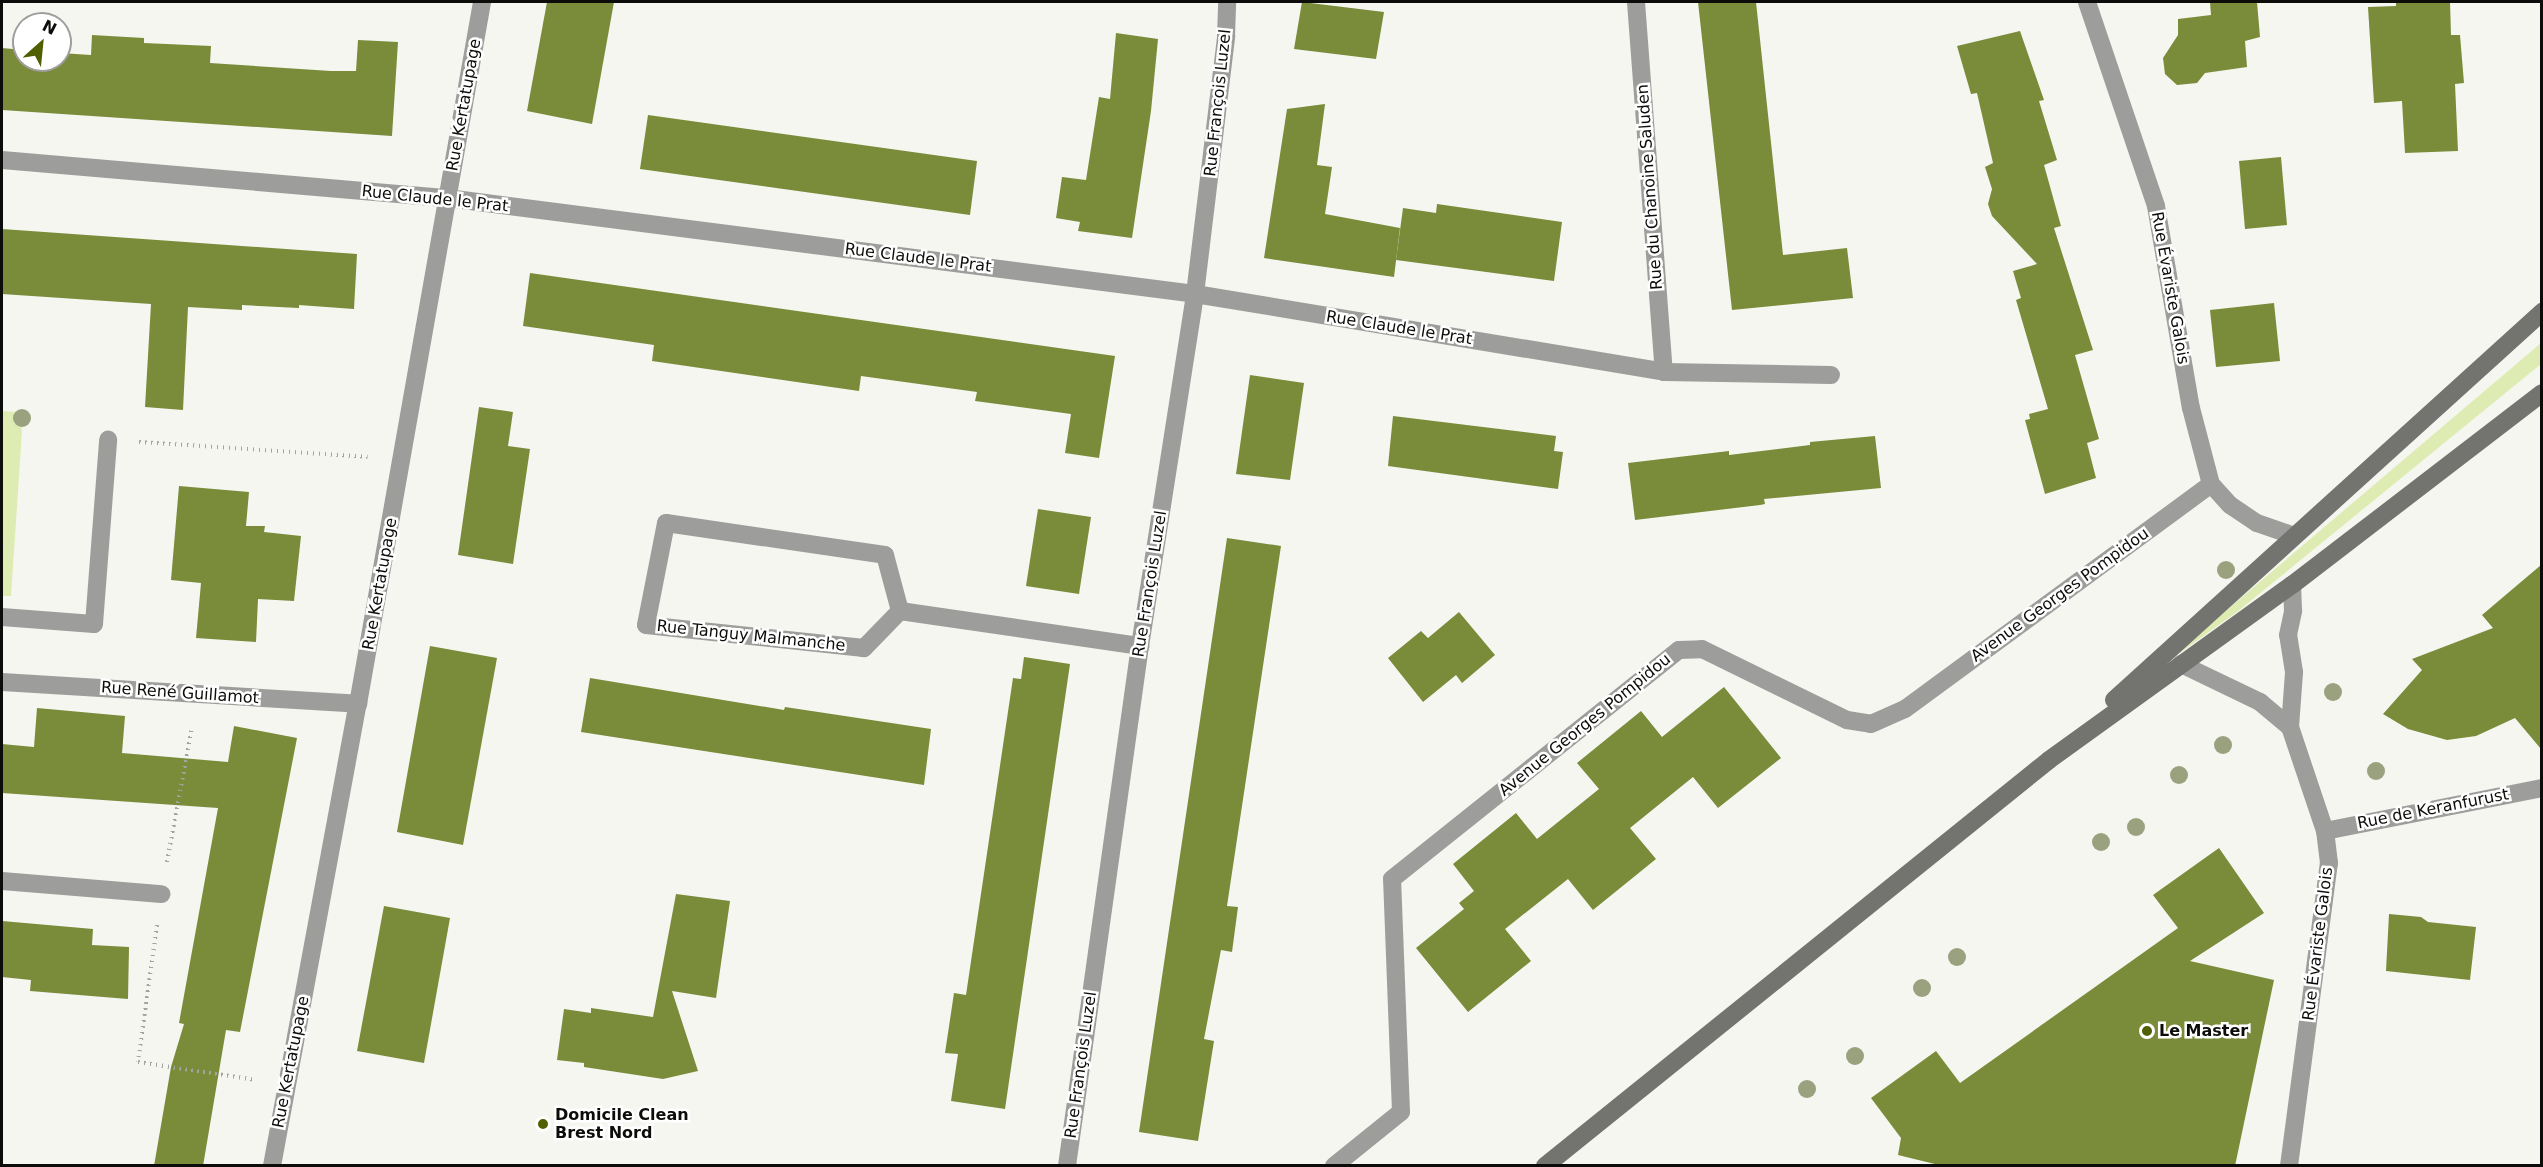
<!DOCTYPE html>
<meta charset="utf-8">
<style>
body{margin:0}
#map{position:relative;width:2543px;height:1167px;overflow:hidden;background:#f4f6ef;font-family:"DejaVu Sans",sans-serif}
div>[style]{position:absolute}
.green>*{inset:0;background:#deecb3}
.building>*{inset:0;background:#7a8b3a}
.path>*{height:4px;margin-top:-2px;transform-origin:0;background:repeating-linear-gradient(90deg,#a3a49f 0 1.5px,transparent 0 6px)}
.lane>*{height:18px;margin:-9px;padding:0 9px;transform-origin:9px;border-radius:9px;background:#9d9e9b}
.street>*{height:18px;margin:-9px;padding:0 9px;transform-origin:9px;border-radius:9px;background:#9d9e9b}
.secondary>*{height:18px;margin:-9px;padding:0 9px;transform-origin:9px;border-radius:9px;background:#737470}
.trees>*{width:18px;height:18px;margin:-9px;border-radius:50%;background:#99a17e}
.dots>*{width:16px;height:16px;translate:-50% -50%;box-sizing:border-box;border:3px solid #fff;border-radius:50%}
span{translate:-50% -50%;white-space:nowrap;text-align:center;line-height:1.15;-webkit-text-stroke:5px #fff;paint-order:stroke}
.street-label{font-size:16px;color:#0c0c0a}
.poi-label{font-size:16px;color:#0c0c0a;font-weight:700}
.left{translate:0 -50%;text-align:left}
.frame{position:absolute;inset:0;border:3px solid #0c0c0a;pointer-events:none}
.north{position:absolute;left:12px;top:12px;width:60px;height:60px;box-sizing:border-box;background:#fff;border:2px solid #9e9e9d;border-radius:50%;rotate:27deg;font-size:16px;font-weight:700;line-height:24px;text-align:center;color:#0c0c0a}
.north::after{content:'';display:block;margin:auto;width:21px;height:27px;background:#505f01;clip-path:polygon(50% 0,100% 100%,50% 72%,0 100%)}
</style>
<div id="map">
<div class="green">
<div style="clip-path:polygon(2541px 343px,2541px 364px,2237px 612px,2156px 670px)"></div>
<div style="clip-path:polygon(2px 411px,18px 412px,22px 431px,11px 596px,2px 596px)"></div>
</div>
<div class="building">
<div style="clip-path:polygon(547px 2px,614px 2px,592px 124px,527px 111px)"></div>
<div style="clip-path:polygon(1302px 2px,1384px 12px,1376px 59px,1294px 49px)"></div>
<div style="clip-path:polygon(1698px 2px,1756px 2px,1783px 255px,1847px 248px,1853px 298px,1732px 310px)"></div>
<div style="clip-path:polygon(2210px 2px,2257px 2px,2260px 37px,2245px 41px,2247px 67px,2205px 73px,2197px 83px,2177px 85px,2165px 74px,2163px 58px,2178px 35px,2178px 19px,2211px 15px)"></div>
<div style="clip-path:polygon(2396px 2px,2450px 2px,2451px 35px,2460px 35px,2464px 83px,2455px 84px,2458px 151px,2405px 153px,2402px 101px,2374px 103px,2368px 7px,2396px 6px)"></div>
<div style="clip-path:polygon(2020px 31px,2044px 100px,2039px 101px,2057px 160px,2044px 165px,2061px 226px,2054px 228px,2093px 350px,2075px 355px,2099px 439px,2087px 443px,2096px 478px,2045px 494px,2025px 420px,2030px 419px,2029px 414px,2048px 409px,2016px 300px,2021px 298px,2013px 271px,2037px 264px,1992px 216px,1988px 204px,1992px 189px,1985px 167px,1993px 163px,1977px 93px,1971px 94px,1957px 46px)"></div>
<div style="clip-path:polygon(1116px 33px,1158px 39px,1151px 111px,1132px 238px,1078px 231px,1080px 222px,1056px 218px,1062px 177px,1086px 180px,1099px 97px,1110px 99px)"></div>
<div style="clip-path:polygon(92px 35px,144px 38px,144px 43px,211px 46px,210px 63px,331px 71px,356px 71px,358px 40px,398px 42px,392px 136px,2px 110px,2px 48px,24px 50px,24px 60px,60px 60px,60px 53px,91px 55px)"></div>
<div style="clip-path:polygon(1325px 104px,1317px 165px,1332px 167px,1325px 214px,1400px 228px,1394px 277px,1264px 258px,1287px 109px)"></div>
<div style="clip-path:polygon(648px 115px,977px 161px,970px 215px,640px 169px)"></div>
<div style="clip-path:polygon(2281px 157px,2287px 225px,2245px 229px,2239px 161px)"></div>
<div style="clip-path:polygon(1437px 204px,1562px 222px,1554px 281px,1396px 260px,1403px 208px,1436px 213px)"></div>
<div style="clip-path:polygon(2px 229px,357px 254px,354px 309px,299px 305px,299px 308px,242px 305px,242px 310px,188px 307px,183px 410px,145px 407px,151px 304px,2px 294px)"></div>
<div style="clip-path:polygon(530px 273px,1115px 356px,1099px 458px,1065px 453px,1071px 414px,975px 401px,977px 392px,861px 376px,859px 391px,735px 373px,652px 361px,654px 345px,523px 326px)"></div>
<div style="clip-path:polygon(2274px 303px,2280px 361px,2216px 367px,2210px 310px)"></div>
<div style="clip-path:polygon(1250px 375px,1304px 383px,1290px 480px,1236px 474px)"></div>
<div style="clip-path:polygon(479px 407px,513px 412px,508px 446px,530px 449px,513px 564px,458px 555px)"></div>
<div style="clip-path:polygon(1393px 416px,1556px 436px,1554px 451px,1563px 452px,1558px 489px,1388px 466px)"></div>
<div style="clip-path:polygon(1875px 436px,1881px 488px,1764px 499px,1765px 504px,1760px 505px,1635px 520px,1628px 463px,1729px 451px,1729px 455px,1810px 445px,1810px 442px)"></div>
<div style="clip-path:polygon(179px 486px,249px 492px,246px 526px,265px 526px,264px 532px,301px 536px,294px 601px,258px 599px,256px 642px,196px 638px,201px 583px,171px 580px)"></div>
<div style="clip-path:polygon(1038px 509px,1091px 517px,1079px 594px,1026px 586px)"></div>
<div style="clip-path:polygon(1227px 538px,1281px 546px,1227px 906px,1238px 907px,1232px 952px,1221px 950px,1204px 1039px,1214px 1041px,1198px 1141px,1139px 1132px)"></div>
<div style="clip-path:polygon(2541px 565px,2541px 749px,2515px 718px,2476px 736px,2447px 740px,2408px 729px,2383px 714px,2422px 670px,2412px 659px,2493px 628px,2482px 615px)"></div>
<div style="clip-path:polygon(1459px 612px,1495px 655px,1462px 683px,1456px 675px,1423px 702px,1388px 658px,1421px 631px,1428px 638px)"></div>
<div style="clip-path:polygon(430px 646px,497px 658px,463px 845px,397px 832px)"></div>
<div style="clip-path:polygon(1024px 657px,1070px 664px,1005px 1109px,951px 1101px,958px 1054px,945px 1053px,954px 993px,966px 995px,1013px 678px,1021px 679px)"></div>
<div style="clip-path:polygon(590px 678px,784px 710px,785px 707px,931px 729px,924px 785px,581px 732px)"></div>
<div style="clip-path:polygon(1724px 687px,1781px 758px,1718px 808px,1693px 777px,1630px 828px,1656px 859px,1593px 910px,1568px 879px,1505px 929px,1531px 961px,1468px 1012px,1416px 948px,1464px 909px,1459px 903px,1474px 891px,1453px 864px,1516px 813px,1537px 839px,1599px 789px,1577px 763px,1641px 711px,1662px 737px)"></div>
<div style="clip-path:polygon(37px 708px,125px 716px,122px 753px,228px 762px,234px 726px,297px 738px,240px 1032px,226px 1030px,203px 1166px,154px 1166px,171px 1067px,184px 1024px,179px 1023px,218px 808px,2px 793px,2px 744px,34px 747px)"></div>
<div style="clip-path:polygon(2219px 848px,2264px 913px,2190px 961px,2274px 980px,2235px 1166px,1943px 1166px,1898px 1155px,1901px 1138px,1871px 1098px,1936px 1051px,1960px 1083px,2178px 928px,2153px 895px)"></div>
<div style="clip-path:polygon(676px 894px,730px 901px,716px 998px,672px 991px,698px 1071px,663px 1079px,584px 1067px,584px 1063px,557px 1060px,564px 1009px,591px 1013px,591px 1008px,653px 1017px)"></div>
<div style="clip-path:polygon(384px 906px,450px 918px,424px 1063px,357px 1051px)"></div>
<div style="clip-path:polygon(2389px 914px,2421px 917px,2428px 922px,2476px 927px,2470px 980px,2386px 971px)"></div>
<div style="clip-path:polygon(2px 921px,93px 929px,92px 945px,129px 947px,128px 999px,30px 991px,31px 980px,2px 977px)"></div>
</div>
<div class="path">
<div style="left:139px;top:442px;width:229px;rotate:3.7deg"></div>
<div style="left:167px;top:862px;width:137px;rotate:-79.5deg"></div>
<div style="left:157px;top:925px;width:138px;rotate:97.9deg"></div>
<div style="left:138px;top:1062px;width:118px;rotate:8.7deg"></div>
</div>
<div class="lane">
<div style="left:2px;top:617px;width:92px;rotate:4.4deg"></div>
<div style="left:94px;top:624px;width:185px;rotate:-85.6deg"></div>
</div>
<div class="street">
<div style="left:1636px;top:2px;width:371px;rotate:85.7deg"></div>
<div style="left:2087px;top:2px;width:215px;rotate:71.3deg"></div>
<div style="left:2156px;top:206px;width:205px;rotate:80.2deg"></div>
<div style="left:2191px;top:408px;width:79px;rotate:75.3deg"></div>
<div style="left:2211px;top:484px;width:28px;rotate:48deg"></div>
<div style="left:2230px;top:505px;width:32px;rotate:34deg"></div>
<div style="left:2257px;top:523px;width:39px;rotate:19deg"></div>
<div style="left:2px;top:160px;width:447px;rotate:4.9deg"></div>
<div style="left:447px;top:198px;width:754px;rotate:7.31deg"></div>
<div style="left:1195px;top:294px;width:475px;rotate:9.4deg"></div>
<div style="left:1664px;top:372px;width:167px;rotate:1deg"></div>
<div style="left:666px;top:523px;width:221px;rotate:8.3deg"></div>
<div style="left:885px;top:555px;width:58px;rotate:75deg"></div>
<div style="left:900px;top:611px;width:52px;rotate:134.2deg"></div>
<div style="left:864px;top:648px;width:219px;rotate:-174deg"></div>
<div style="left:646px;top:625px;width:104px;rotate:-78.9deg"></div>
<div style="left:900px;top:611px;width:243px;rotate:8.3deg"></div>
<div style="left:2181px;top:664px;width:88px;rotate:25.7deg"></div>
<div style="left:2260px;top:702px;width:39px;rotate:40deg"></div>
<div style="left:2px;top:682px;width:357px;rotate:3.5deg"></div>
<div style="left:2325px;top:831px;width:221px;rotate:-11.2deg"></div>
<div style="left:2px;top:881px;width:160px;rotate:4.7deg"></div>
<div style="left:272px;top:1166px;width:470px;rotate:-79.5deg"></div>
<div style="left:358px;top:704px;width:713px;rotate:-79.98deg"></div>
<div style="left:1067px;top:1166px;width:525px;rotate:-82.01deg"></div>
<div style="left:1140px;top:646px;width:356px;rotate:-81.1deg"></div>
<div style="left:1195px;top:294px;width:260px;rotate:-83.1deg"></div>
<div style="left:1226px;top:36px;width:34px;rotate:-88deg"></div>
<div style="left:1334px;top:1166px;width:86px;rotate:-38.9deg"></div>
<div style="left:1401px;top:1112px;width:233px;rotate:-92.2deg"></div>
<div style="left:1392px;top:879px;width:367px;rotate:-38.6deg"></div>
<div style="left:1679px;top:650px;width:23px;rotate:-2deg"></div>
<div style="left:1702px;top:649px;width:161px;rotate:26.1deg"></div>
<div style="left:1847px;top:720px;width:24px;rotate:9deg"></div>
<div style="left:1871px;top:724px;width:37px;rotate:-24deg"></div>
<div style="left:1905px;top:709px;width:380px;rotate:-36.3deg"></div>
<div style="left:2289px;top:1166px;width:306px;rotate:-82.5deg"></div>
<div style="left:2329px;top:863px;width:32px;rotate:-97deg"></div>
<div style="left:2325px;top:831px;width:110px;rotate:-108.6deg"></div>
<div style="left:2290px;top:727px;width:55px;rotate:-85.8deg"></div>
<div style="left:2294px;top:672px;width:37px;rotate:-99deg"></div>
<div style="left:2288px;top:635px;width:25px;rotate:-78deg"></div>
<div style="left:2293px;top:611px;width:26px;rotate:-92deg"></div>
</div>
<div class="secondary">
<div style="left:2114px;top:700px;width:578px;rotate:-42.19deg"></div>
<div style="left:1545px;top:1166px;width:647px;rotate:-38.85deg"></div>
<div style="left:2049px;top:760px;width:299px;rotate:-35.8deg"></div>
<div style="left:2292px;top:585px;width:315px;rotate:-37.5deg"></div>
</div>
<div class="trees">
<div style="left:22px;top:418px"></div>
<div style="left:2226px;top:570px"></div>
<div style="left:2333px;top:692px"></div>
<div style="left:2223px;top:745px"></div>
<div style="left:2376px;top:771px"></div>
<div style="left:2179px;top:775px"></div>
<div style="left:2136px;top:827px"></div>
<div style="left:2101px;top:842px"></div>
<div style="left:1957px;top:957px"></div>
<div style="left:1922px;top:988px"></div>
<div style="left:1855px;top:1056px"></div>
<div style="left:1807px;top:1089px"></div>
</div>
<div class="dots">
<div style="left:2147px;top:1031px;background:#505f01"></div>
<div style="left:543px;top:1124px;background:#505f01"></div>
</div>
<div class="street-label">
<span style="left:1218px;top:103px;rotate:-84deg">Rue François Luzel</span>
<span style="left:464px;top:105px;rotate:-80deg">Rue Kertatupage</span>
<span style="left:1650px;top:187px;rotate:-94deg">Rue du Chanoine Saluden</span>
<span style="left:435px;top:199px;rotate:6deg">Rue Claude le Prat</span>
<span style="left:918px;top:258px;rotate:7deg">Rue Claude le Prat</span>
<span style="left:2170px;top:288px;rotate:80deg">Rue Évariste Galois</span>
<span style="left:1399px;top:328px;rotate:9deg">Rue Claude le Prat</span>
<span style="left:380px;top:584px;rotate:-80deg">Rue Kertatupage</span>
<span style="left:1150px;top:584px;rotate:-81deg">Rue François Luzel</span>
<span style="left:2060px;top:595px;rotate:-36deg">Avenue Georges Pompidou</span>
<span style="left:751px;top:636px;rotate:6deg">Rue Tanguy Malmanche</span>
<span style="left:180px;top:693px;rotate:4deg">Rue René Guillamot</span>
<span style="left:1585px;top:725px;rotate:-39deg">Avenue Georges Pompidou</span>
<span style="left:2433px;top:809px;rotate:-11deg">Rue de Keranfurust</span>
<span style="left:2318px;top:944px;rotate:-83deg">Rue Évariste Galois</span>
<span style="left:291px;top:1062px;rotate:-79deg">Rue Kertatupage</span>
<span style="left:1081px;top:1065px;rotate:-82deg">Rue François Luzel</span>
</div>
<div class="poi-label">
<span class="left" style="left:2159px;top:1031px">Le Master</span>
<span class="left" style="left:555px;top:1124px">Domicile Clean<br>Brest Nord</span>
</div>
<div class="frame"></div>
<div class="north">N</div>
</div>
